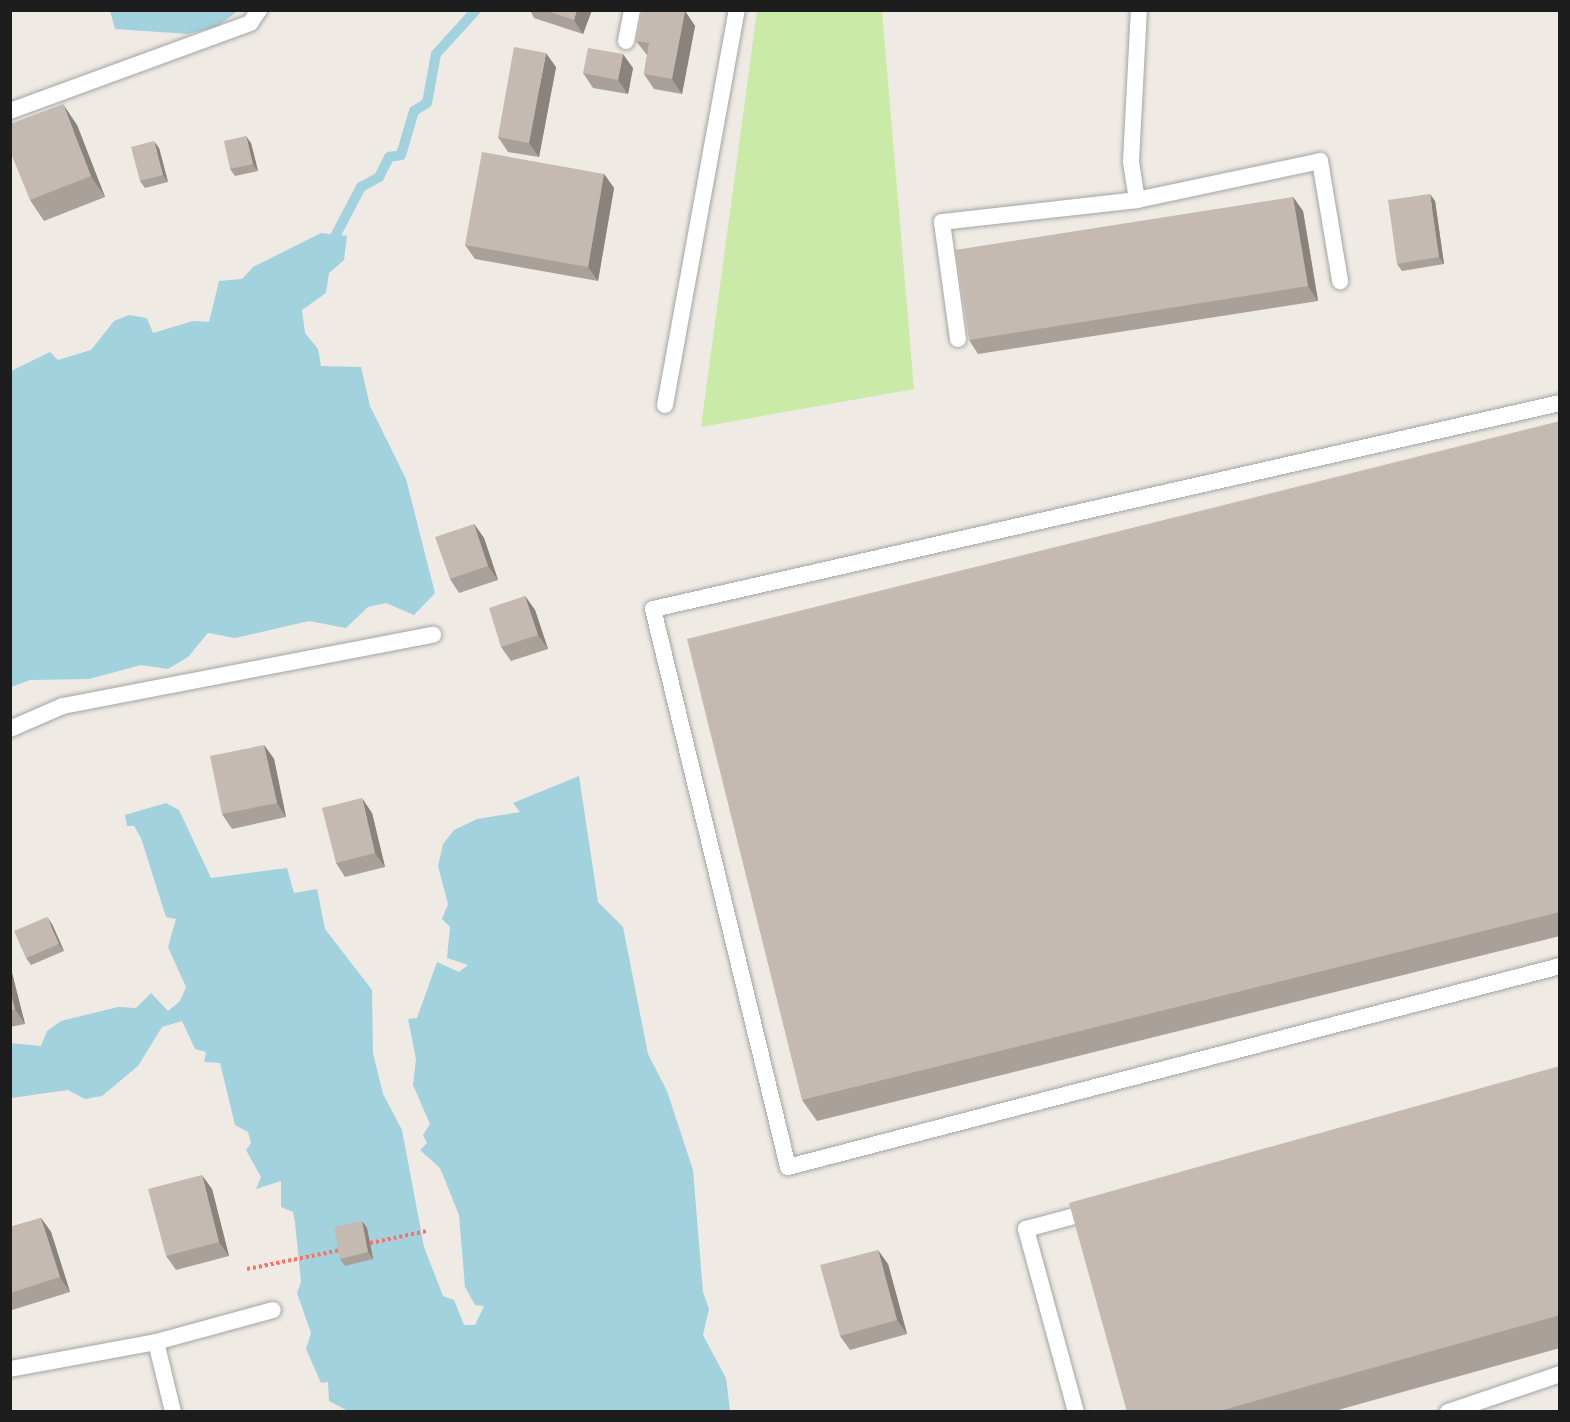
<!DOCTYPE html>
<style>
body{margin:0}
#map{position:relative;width:1570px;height:1422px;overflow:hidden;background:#efeae3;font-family:Montserrat,sans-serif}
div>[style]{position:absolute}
.grass>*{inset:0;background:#caeba7}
.water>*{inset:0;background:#a2d2de}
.stream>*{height:10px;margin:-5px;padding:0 5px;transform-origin:5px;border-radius:5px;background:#a2d2de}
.path>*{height:4px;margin-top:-2px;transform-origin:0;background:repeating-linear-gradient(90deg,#fd7166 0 3px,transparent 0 6px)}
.roads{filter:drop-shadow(0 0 2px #a4a4a4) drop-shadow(0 0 2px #a4a4a4)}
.service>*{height:16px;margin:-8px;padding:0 8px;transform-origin:8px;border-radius:8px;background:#fff}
.wall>*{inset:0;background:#a9a099}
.shaded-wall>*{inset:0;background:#89827d}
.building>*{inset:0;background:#c4bab2}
span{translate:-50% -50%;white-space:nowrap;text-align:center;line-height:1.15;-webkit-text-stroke:6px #fff;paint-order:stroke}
.frame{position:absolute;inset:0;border:12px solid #1d1d1d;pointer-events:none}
</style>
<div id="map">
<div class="grass">
<div style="clip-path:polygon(757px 11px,882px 11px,914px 389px,701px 427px)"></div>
</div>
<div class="water">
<div style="clip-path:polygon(110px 11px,238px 11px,216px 27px,188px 34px,115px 29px)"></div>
<div style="clip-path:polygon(321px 233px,347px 236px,344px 260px,329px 273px,326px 293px,302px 310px,305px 333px,318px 349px,321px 366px,361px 367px,370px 406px,406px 479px,435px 593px,414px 615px,386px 603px,368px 607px,346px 628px,309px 621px,235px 638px,208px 633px,188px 657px,168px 669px,141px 665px,89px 679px,30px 680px,11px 687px,11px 371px,50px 352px,58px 360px,91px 350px,114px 321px,129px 315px,147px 318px,153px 333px,193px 321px,209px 322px,219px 281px,242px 279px,253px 267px)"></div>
<div style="clip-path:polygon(579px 776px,598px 902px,623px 927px,648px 1054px,667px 1091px,693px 1170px,703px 1292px,709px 1309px,703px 1335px,726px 1378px,730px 1411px,348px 1411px,329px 1401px,328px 1382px,321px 1383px,306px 1349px,311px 1333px,297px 1293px,301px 1282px,295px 1223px,293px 1212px,281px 1207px,281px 1181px,256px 1189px,261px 1177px,246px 1150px,251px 1143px,248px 1132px,235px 1125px,220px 1063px,204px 1062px,206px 1052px,195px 1049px,182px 1021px,162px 1027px,138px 1066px,102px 1096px,85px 1099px,68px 1090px,11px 1098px,10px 1043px,41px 1046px,47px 1031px,61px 1021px,118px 1007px,136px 1008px,151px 993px,168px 1011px,180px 1001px,186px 987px,168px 947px,176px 919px,166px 917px,141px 838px,134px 826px,127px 826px,125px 815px,166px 803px,179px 810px,211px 878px,287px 868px,294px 893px,317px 889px,325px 929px,372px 990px,373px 1053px,383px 1094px,402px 1130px,424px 1247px,443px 1296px,454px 1300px,464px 1325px,475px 1325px,484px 1306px,475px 1305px,465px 1287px,459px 1215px,440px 1168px,420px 1150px,427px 1143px,423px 1135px,430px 1124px,413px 1085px,416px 1059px,408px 1019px,417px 1018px,437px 962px,459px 972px,468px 965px,447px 958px,450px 927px,442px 919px,448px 904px,438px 866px,443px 844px,454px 830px,477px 819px,520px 812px,513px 803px)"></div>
</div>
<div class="stream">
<div style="left:330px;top:246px;width:67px;rotate:-62.3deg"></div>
<div style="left:361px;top:187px;width:21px;rotate:-29deg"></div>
<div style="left:379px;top:177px;width:22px;rotate:-63deg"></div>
<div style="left:389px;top:157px;width:12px;rotate:-9deg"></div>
<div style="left:401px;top:155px;width:46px;rotate:-73.5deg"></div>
<div style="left:414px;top:111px;width:15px;rotate:-32deg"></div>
<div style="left:427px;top:103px;width:50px;rotate:-79.6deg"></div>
<div style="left:436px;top:54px;width:59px;rotate:-47.7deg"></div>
</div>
<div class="path">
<div style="left:370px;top:1243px;width:58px;rotate:-11.9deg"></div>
<div style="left:247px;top:1269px;width:96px;rotate:-11.4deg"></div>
</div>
<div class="roads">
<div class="service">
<div style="left:626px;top:41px;width:32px;rotate:-79deg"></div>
<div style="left:10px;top:111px;width:256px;rotate:-20.1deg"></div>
<div style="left:250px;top:23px;width:16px;rotate:-55deg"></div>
<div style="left:1137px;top:200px;width:39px;rotate:-99deg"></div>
<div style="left:1131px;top:161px;width:151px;rotate:-87deg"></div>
<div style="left:958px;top:339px;width:118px;rotate:-97.8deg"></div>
<div style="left:942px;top:222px;width:196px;rotate:-6.4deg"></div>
<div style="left:1137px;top:200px;width:187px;rotate:-12deg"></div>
<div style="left:1320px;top:161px;width:122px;rotate:80.5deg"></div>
<div style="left:1560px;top:403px;width:930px;rotate:167.2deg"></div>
<div style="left:653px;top:609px;width:574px;rotate:76.4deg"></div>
<div style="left:788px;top:1167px;width:798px;rotate:-14.59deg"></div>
<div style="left:665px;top:405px;width:402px;rotate:-79.7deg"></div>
<div style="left:10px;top:729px;width:58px;rotate:-23.5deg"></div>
<div style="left:63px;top:706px;width:377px;rotate:-10.9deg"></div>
<div style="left:156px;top:1342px;width:72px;rotate:76.3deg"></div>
<div style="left:10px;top:1369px;width:148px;rotate:-10.5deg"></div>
<div style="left:156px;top:1342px;width:121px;rotate:-15.3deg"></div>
<div style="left:1076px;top:1412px;width:190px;rotate:-105.3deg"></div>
<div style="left:1026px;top:1229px;width:69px;rotate:-15deg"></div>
<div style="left:1448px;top:1412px;width:118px;rotate:-18.7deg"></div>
</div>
</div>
<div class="wall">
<div style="clip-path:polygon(530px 10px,592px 10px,583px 34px,534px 18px)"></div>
<div style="clip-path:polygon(685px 11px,695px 26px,682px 94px,654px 89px,644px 74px,647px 55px,636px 41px)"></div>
<div style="clip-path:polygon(556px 67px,539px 157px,508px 152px,498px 137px)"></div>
<div style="clip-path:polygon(633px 68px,628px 94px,593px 88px,583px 73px)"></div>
<div style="clip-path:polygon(77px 125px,105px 197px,44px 221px,30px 200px)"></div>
<div style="clip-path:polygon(251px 143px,258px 171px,235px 176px,230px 169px)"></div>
<div style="clip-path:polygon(159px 148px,168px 182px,145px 188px,140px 181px)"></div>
<div style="clip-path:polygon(604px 174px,614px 188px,598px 281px,475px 259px,465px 245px)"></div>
<div style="clip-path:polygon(1293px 197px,1303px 211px,1318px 301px,978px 354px,969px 340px)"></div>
<div style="clip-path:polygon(1435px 201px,1444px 264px,1402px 271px,1397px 264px)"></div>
<div style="clip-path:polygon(1560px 421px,1560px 936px,817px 1121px,802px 1100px)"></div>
<div style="clip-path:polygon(474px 524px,484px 538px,498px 580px,459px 593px,450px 579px)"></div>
<div style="clip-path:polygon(525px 596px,535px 610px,548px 649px,511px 661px,501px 647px)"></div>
<div style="clip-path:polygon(264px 745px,274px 759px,286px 817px,232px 829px,222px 814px)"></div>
<div style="clip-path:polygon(372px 813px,385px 867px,345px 877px,336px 863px)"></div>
<div style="clip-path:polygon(52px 924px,64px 951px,31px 965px,26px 958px)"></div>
<div style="clip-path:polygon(10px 970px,12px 973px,25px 1024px,10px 1027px)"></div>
<div style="clip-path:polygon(1560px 1066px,1560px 1348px,1331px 1412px,1127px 1412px)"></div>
<div style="clip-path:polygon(212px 1189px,229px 1256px,176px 1270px,166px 1256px)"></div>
<div style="clip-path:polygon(41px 1218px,51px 1232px,70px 1292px,12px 1310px,10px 1307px,10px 1227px)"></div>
<div style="clip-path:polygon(362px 1221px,367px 1228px,373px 1259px,345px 1266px,340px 1259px)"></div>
<div style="clip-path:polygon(888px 1264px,907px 1334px,850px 1350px,840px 1336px)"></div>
</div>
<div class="shaded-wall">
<div style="clip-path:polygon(577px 10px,592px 10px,583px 34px,574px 20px)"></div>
<div style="clip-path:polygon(685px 11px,695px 26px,682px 94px,672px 79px)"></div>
<div style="clip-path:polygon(546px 53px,556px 67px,539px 157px,529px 143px)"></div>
<div style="clip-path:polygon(623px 54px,633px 68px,628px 94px,618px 80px)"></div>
<div style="clip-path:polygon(63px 104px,77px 125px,105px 197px,91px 176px)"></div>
<div style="clip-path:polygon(246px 136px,251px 143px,258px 171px,253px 164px)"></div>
<div style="clip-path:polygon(154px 141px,159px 148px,168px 182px,163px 175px)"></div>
<div style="clip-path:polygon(604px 174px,614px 188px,598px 281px,588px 267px)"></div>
<div style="clip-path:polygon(1430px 194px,1435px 201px,1444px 264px,1439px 257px)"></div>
<div style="clip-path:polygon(1293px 197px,1303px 211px,1318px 301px,1308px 286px)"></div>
<div style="clip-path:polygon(474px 524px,484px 538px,498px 580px,488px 566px)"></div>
<div style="clip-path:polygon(525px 596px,535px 610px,548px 649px,538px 635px)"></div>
<div style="clip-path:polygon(264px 745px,274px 759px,286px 817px,277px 803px)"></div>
<div style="clip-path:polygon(362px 798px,372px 813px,385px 867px,375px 853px)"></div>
<div style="clip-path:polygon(47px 917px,52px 924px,64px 951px,59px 944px)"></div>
<div style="clip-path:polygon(10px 970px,12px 973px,25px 1024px,15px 1009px,10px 991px)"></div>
<div style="clip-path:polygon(202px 1175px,212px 1189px,229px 1256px,219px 1242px)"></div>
<div style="clip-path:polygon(41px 1218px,51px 1232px,70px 1292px,60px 1277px)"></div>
<div style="clip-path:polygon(362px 1221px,367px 1228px,373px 1259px,368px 1252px)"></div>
<div style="clip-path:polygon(878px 1250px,888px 1264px,907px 1334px,897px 1320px)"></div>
</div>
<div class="building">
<div style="clip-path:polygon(545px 10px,577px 10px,574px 20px)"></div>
<div style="clip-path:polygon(642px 10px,680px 10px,685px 11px,672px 79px,644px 74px,649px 43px,636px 41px)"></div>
<div style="clip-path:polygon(514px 47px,546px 53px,529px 143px,498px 137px)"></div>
<div style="clip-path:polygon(588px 48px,623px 54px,618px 80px,583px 73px)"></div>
<div style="clip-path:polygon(63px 104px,91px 176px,30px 200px,10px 151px,10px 124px)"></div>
<div style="clip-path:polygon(246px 136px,253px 164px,230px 169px,224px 141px)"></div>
<div style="clip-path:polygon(154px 141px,163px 175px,140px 181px,131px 147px)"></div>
<div style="clip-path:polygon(482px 152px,604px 174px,588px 267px,465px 245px)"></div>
<div style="clip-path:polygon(1430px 194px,1439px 257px,1397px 264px,1388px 200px)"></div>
<div style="clip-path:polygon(1293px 197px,1308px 286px,969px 340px,955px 250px)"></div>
<div style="clip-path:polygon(1560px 421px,1560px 912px,802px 1100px,687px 639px)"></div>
<div style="clip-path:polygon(474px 524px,488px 566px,450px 579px,435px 537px)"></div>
<div style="clip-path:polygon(525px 596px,538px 635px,501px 647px,489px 608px)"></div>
<div style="clip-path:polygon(264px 745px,277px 803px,222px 814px,210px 756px)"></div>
<div style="clip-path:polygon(362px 798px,375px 853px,336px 863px,322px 808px)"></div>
<div style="clip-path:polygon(47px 917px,59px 944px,26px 958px,14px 931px)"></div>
<div style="clip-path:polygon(10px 991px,15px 1009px,10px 1011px)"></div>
<div style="clip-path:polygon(1560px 1066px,1560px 1315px,1216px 1412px,1127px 1412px,1069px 1203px)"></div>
<div style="clip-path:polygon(202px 1175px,219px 1242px,166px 1256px,148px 1189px)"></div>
<div style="clip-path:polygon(41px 1218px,60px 1277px,10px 1293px,10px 1227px)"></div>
<div style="clip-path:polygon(362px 1221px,368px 1252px,340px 1259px,334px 1227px)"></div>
<div style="clip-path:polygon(878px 1250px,897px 1320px,840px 1336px,820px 1265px)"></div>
</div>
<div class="frame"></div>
</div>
